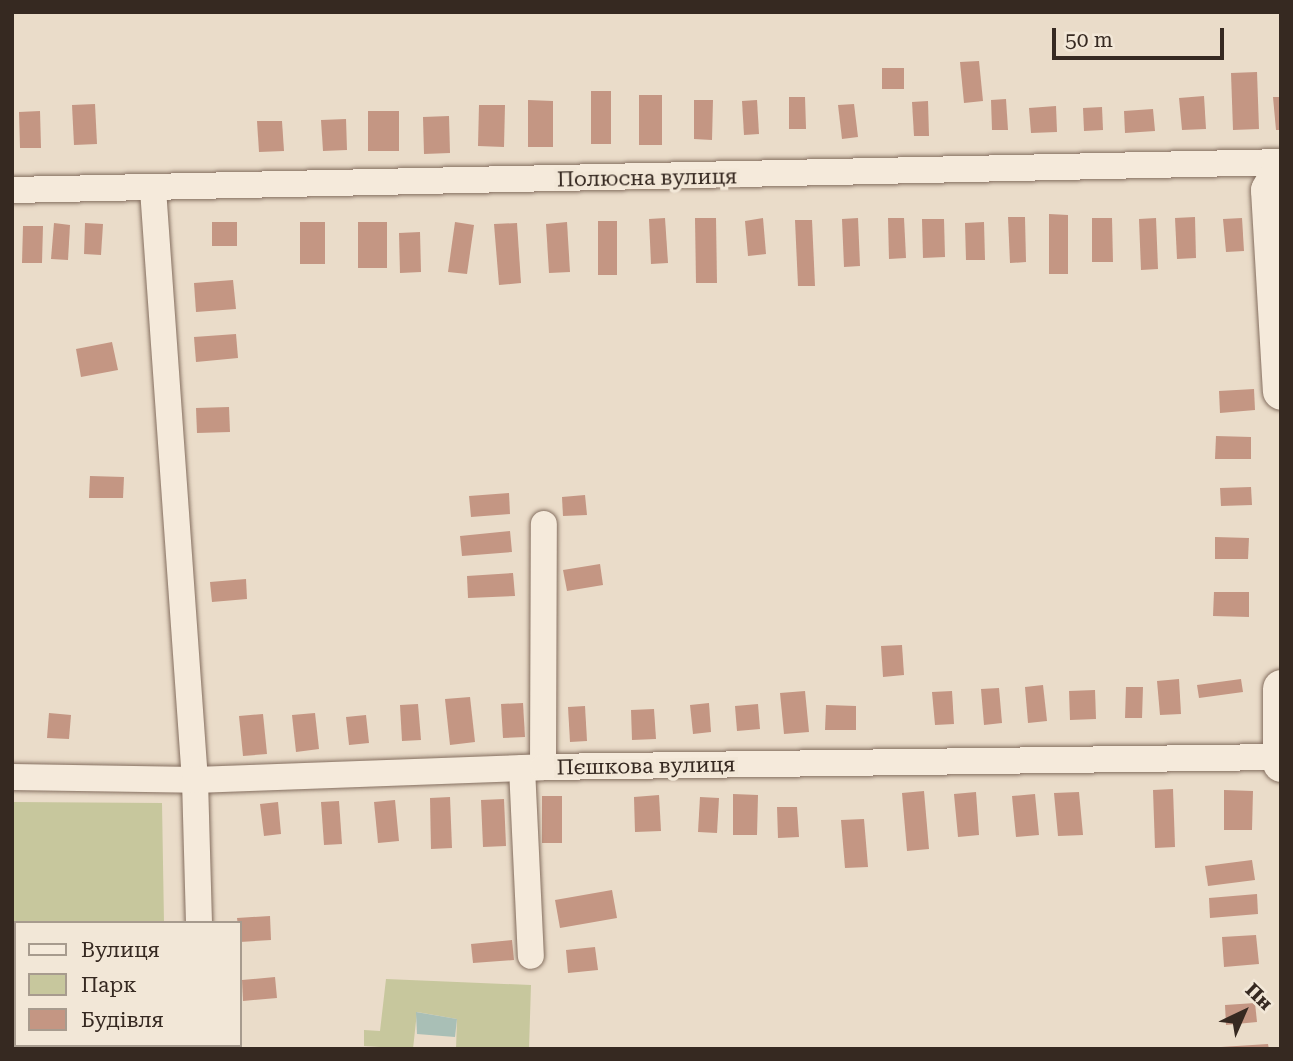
<!DOCTYPE html>
<meta charset="utf-8">
<style>
body{margin:0}
#map{position:relative;width:1293px;height:1061px;overflow:hidden;background:#eadcc9;font-family:"Roboto Serif",serif}
div>[style]{position:absolute}
.green>*{inset:0;background:#c7c79d}
.water>*{inset:0;background:#a9bfb6}
.building>*{inset:0;background:#c49683}
.roads{filter:drop-shadow(0 0 2px #846e5f) drop-shadow(0 0 2px #846e5f)}
.street>*{height:26px;margin:-13px;padding:0 13px;transform-origin:13px;border-radius:13px;background:#f5eadb}
.secondary>*{height:37px;margin:-18.5px;padding:0 18.5px;transform-origin:18.5px;border-radius:18.5px;background:#f5eadb}
span{translate:-50% -50%;white-space:nowrap;text-align:center;line-height:1.15;-webkit-text-stroke:7px #f2e7d7;paint-order:stroke}
.street-label{font-size:21px;color:#362921}
.frame{position:absolute;inset:0;border:14px solid #362921;pointer-events:none}
.legend{position:absolute;left:14px;top:921px;width:228px;height:126px;box-sizing:border-box;background:#f2e7d7;border:2px solid #a79b8e;margin:0;padding:9px 12px;list-style:none;font-size:21px;color:#362921}
.legend li{display:flex;align-items:center;gap:14px;height:35px}
.legend b{width:35px;border:2px solid #a79b8e}
.north{position:absolute;left:1209px;top:977px;width:70px;height:70px;-webkit-text-stroke:5px #f2e7d7;paint-order:stroke;rotate:44deg;font-size:19px;font-weight:700;line-height:28px;text-align:center;color:#362921}
.north::after{content:'';display:block;margin:auto;width:24px;height:32px;background:#362921;clip-path:polygon(50% 0,100% 100%,50% 72%,0 100%)}
.scale{position:absolute;left:1052px;top:28px;width:172px;height:32px;box-sizing:border-box;border:4px solid #362921;border-top:0;padding-left:9px;font-size:21px;line-height:24px;white-space:nowrap;color:#362921;-webkit-text-stroke:5px #f2e7d7;paint-order:stroke}
</style>
<div id="map">
<div class="green">
<div style="clip-path:polygon(12px 802px,162px 803px,164px 923px,16px 923px,16px 1045px,167px 1049px,12px 1049px)"></div>
<div style="clip-path:polygon(386px 979px,531px 985px,529px 1049px,456px 1049px,457px 1019px,417px 1012px,413px 1049px,364px 1046px,364px 1030px,380px 1031px)"></div>
</div>
<div class="water">
<div style="clip-path:polygon(416px 1012px,457px 1019px,455px 1037px,417px 1034px)"></div>
</div>
<div class="building">
<div style="clip-path:polygon(979px 61px,983px 101px,964px 103px,960px 62px)"></div>
<div style="clip-path:polygon(882px 68px,904px 68px,904px 89px,882px 89px)"></div>
<div style="clip-path:polygon(1257px 72px,1259px 129px,1233px 130px,1231px 73px)"></div>
<div style="clip-path:polygon(591px 91px,611px 91px,611px 144px,591px 144px)"></div>
<div style="clip-path:polygon(639px 95px,662px 95px,662px 145px,639px 145px)"></div>
<div style="clip-path:polygon(1204px 96px,1206px 129px,1182px 130px,1179px 98px)"></div>
<div style="clip-path:polygon(789px 97px,805px 97px,806px 129px,789px 129px)"></div>
<div style="clip-path:polygon(1273px 97px,1281px 97px,1281px 130px,1276px 130px)"></div>
<div style="clip-path:polygon(1006px 99px,1008px 130px,992px 130px,991px 100px)"></div>
<div style="clip-path:polygon(528px 100px,553px 101px,553px 147px,528px 147px)"></div>
<div style="clip-path:polygon(694px 100px,713px 100px,712px 140px,694px 139px)"></div>
<div style="clip-path:polygon(757px 100px,759px 134px,744px 135px,742px 101px)"></div>
<div style="clip-path:polygon(928px 101px,929px 136px,914px 136px,912px 102px)"></div>
<div style="clip-path:polygon(95px 104px,97px 144px,74px 145px,72px 105px)"></div>
<div style="clip-path:polygon(854px 104px,858px 137px,842px 139px,838px 105px)"></div>
<div style="clip-path:polygon(479px 105px,505px 105px,504px 147px,478px 146px)"></div>
<div style="clip-path:polygon(1056px 106px,1057px 132px,1031px 133px,1029px 108px)"></div>
<div style="clip-path:polygon(1102px 107px,1103px 130px,1084px 131px,1083px 108px)"></div>
<div style="clip-path:polygon(1153px 109px,1155px 131px,1125px 133px,1124px 111px)"></div>
<div style="clip-path:polygon(40px 111px,41px 148px,20px 148px,19px 112px)"></div>
<div style="clip-path:polygon(368px 111px,399px 111px,399px 151px,368px 151px)"></div>
<div style="clip-path:polygon(449px 116px,450px 153px,424px 154px,423px 117px)"></div>
<div style="clip-path:polygon(346px 119px,347px 150px,323px 151px,321px 120px)"></div>
<div style="clip-path:polygon(257px 121px,282px 121px,284px 151px,259px 152px)"></div>
<div style="clip-path:polygon(1049px 214px,1068px 215px,1068px 274px,1049px 274px)"></div>
<div style="clip-path:polygon(1008px 217px,1025px 217px,1026px 262px,1010px 263px)"></div>
<div style="clip-path:polygon(1195px 217px,1196px 258px,1177px 259px,1175px 218px)"></div>
<div style="clip-path:polygon(665px 218px,668px 263px,651px 264px,649px 219px)"></div>
<div style="clip-path:polygon(695px 218px,716px 218px,717px 283px,696px 283px)"></div>
<div style="clip-path:polygon(763px 218px,766px 254px,748px 256px,745px 221px)"></div>
<div style="clip-path:polygon(858px 218px,860px 266px,844px 267px,842px 219px)"></div>
<div style="clip-path:polygon(888px 218px,904px 218px,906px 258px,889px 259px)"></div>
<div style="clip-path:polygon(1092px 218px,1112px 218px,1113px 262px,1092px 262px)"></div>
<div style="clip-path:polygon(1156px 218px,1158px 269px,1141px 270px,1139px 219px)"></div>
<div style="clip-path:polygon(1242px 218px,1244px 251px,1226px 252px,1223px 219px)"></div>
<div style="clip-path:polygon(922px 219px,944px 219px,945px 257px,923px 258px)"></div>
<div style="clip-path:polygon(795px 220px,812px 220px,815px 286px,798px 286px)"></div>
<div style="clip-path:polygon(598px 221px,617px 221px,617px 275px,598px 275px)"></div>
<div style="clip-path:polygon(212px 222px,237px 222px,237px 246px,212px 246px)"></div>
<div style="clip-path:polygon(300px 222px,325px 222px,325px 264px,300px 264px)"></div>
<div style="clip-path:polygon(358px 222px,387px 222px,387px 268px,358px 268px)"></div>
<div style="clip-path:polygon(455px 222px,474px 225px,467px 274px,448px 272px)"></div>
<div style="clip-path:polygon(567px 222px,570px 272px,549px 273px,546px 224px)"></div>
<div style="clip-path:polygon(984px 222px,985px 260px,966px 260px,965px 223px)"></div>
<div style="clip-path:polygon(54px 223px,70px 225px,68px 260px,51px 259px)"></div>
<div style="clip-path:polygon(85px 223px,103px 224px,101px 255px,84px 254px)"></div>
<div style="clip-path:polygon(517px 223px,521px 283px,499px 285px,494px 224px)"></div>
<div style="clip-path:polygon(23px 226px,43px 226px,42px 263px,22px 263px)"></div>
<div style="clip-path:polygon(420px 232px,421px 272px,400px 273px,399px 233px)"></div>
<div style="clip-path:polygon(233px 280px,236px 309px,196px 312px,194px 283px)"></div>
<div style="clip-path:polygon(236px 334px,238px 358px,196px 362px,194px 337px)"></div>
<div style="clip-path:polygon(112px 342px,118px 370px,81px 377px,76px 349px)"></div>
<div style="clip-path:polygon(1254px 389px,1255px 410px,1220px 413px,1219px 391px)"></div>
<div style="clip-path:polygon(229px 407px,230px 432px,197px 433px,196px 408px)"></div>
<div style="clip-path:polygon(1216px 436px,1251px 437px,1251px 459px,1215px 459px)"></div>
<div style="clip-path:polygon(90px 476px,124px 477px,123px 498px,89px 498px)"></div>
<div style="clip-path:polygon(1251px 487px,1252px 505px,1221px 506px,1220px 488px)"></div>
<div style="clip-path:polygon(509px 493px,510px 514px,471px 517px,469px 496px)"></div>
<div style="clip-path:polygon(585px 495px,587px 515px,563px 516px,562px 497px)"></div>
<div style="clip-path:polygon(510px 531px,512px 552px,462px 556px,460px 536px)"></div>
<div style="clip-path:polygon(1215px 537px,1249px 538px,1248px 559px,1215px 559px)"></div>
<div style="clip-path:polygon(600px 564px,603px 585px,567px 591px,563px 570px)"></div>
<div style="clip-path:polygon(513px 573px,515px 596px,468px 598px,467px 576px)"></div>
<div style="clip-path:polygon(246px 579px,247px 599px,212px 602px,210px 582px)"></div>
<div style="clip-path:polygon(1214px 592px,1249px 592px,1249px 617px,1213px 616px)"></div>
<div style="clip-path:polygon(902px 645px,904px 675px,883px 677px,881px 646px)"></div>
<div style="clip-path:polygon(1179px 679px,1181px 714px,1160px 715px,1157px 681px)"></div>
<div style="clip-path:polygon(1241px 679px,1243px 692px,1199px 698px,1197px 685px)"></div>
<div style="clip-path:polygon(1043px 685px,1047px 721px,1028px 723px,1025px 687px)"></div>
<div style="clip-path:polygon(1126px 687px,1143px 687px,1142px 718px,1125px 718px)"></div>
<div style="clip-path:polygon(999px 688px,1002px 723px,984px 725px,981px 689px)"></div>
<div style="clip-path:polygon(1095px 690px,1096px 719px,1070px 720px,1069px 691px)"></div>
<div style="clip-path:polygon(805px 691px,809px 732px,784px 734px,780px 693px)"></div>
<div style="clip-path:polygon(952px 691px,954px 724px,935px 725px,932px 692px)"></div>
<div style="clip-path:polygon(470px 697px,475px 742px,450px 745px,445px 699px)"></div>
<div style="clip-path:polygon(523px 703px,525px 737px,503px 738px,501px 704px)"></div>
<div style="clip-path:polygon(709px 703px,711px 732px,693px 734px,690px 705px)"></div>
<div style="clip-path:polygon(418px 704px,421px 740px,402px 741px,400px 705px)"></div>
<div style="clip-path:polygon(758px 704px,760px 729px,737px 731px,735px 706px)"></div>
<div style="clip-path:polygon(826px 705px,856px 706px,856px 730px,825px 730px)"></div>
<div style="clip-path:polygon(585px 706px,587px 741px,570px 742px,568px 707px)"></div>
<div style="clip-path:polygon(654px 709px,656px 739px,632px 740px,631px 710px)"></div>
<div style="clip-path:polygon(49px 713px,71px 715px,69px 739px,47px 738px)"></div>
<div style="clip-path:polygon(315px 713px,319px 749px,296px 752px,292px 715px)"></div>
<div style="clip-path:polygon(263px 714px,267px 754px,243px 756px,239px 716px)"></div>
<div style="clip-path:polygon(366px 715px,369px 743px,349px 745px,346px 717px)"></div>
<div style="clip-path:polygon(1173px 789px,1175px 847px,1155px 848px,1153px 790px)"></div>
<div style="clip-path:polygon(1224px 790px,1253px 791px,1252px 830px,1224px 830px)"></div>
<div style="clip-path:polygon(924px 791px,929px 849px,907px 851px,902px 793px)"></div>
<div style="clip-path:polygon(976px 792px,979px 835px,958px 837px,954px 794px)"></div>
<div style="clip-path:polygon(1079px 792px,1083px 835px,1058px 836px,1054px 793px)"></div>
<div style="clip-path:polygon(733px 794px,758px 795px,757px 835px,733px 835px)"></div>
<div style="clip-path:polygon(1035px 794px,1039px 835px,1016px 837px,1012px 796px)"></div>
<div style="clip-path:polygon(659px 795px,661px 831px,635px 832px,634px 797px)"></div>
<div style="clip-path:polygon(542px 796px,562px 796px,562px 843px,542px 843px)"></div>
<div style="clip-path:polygon(450px 797px,452px 848px,431px 849px,430px 798px)"></div>
<div style="clip-path:polygon(700px 797px,719px 798px,717px 833px,698px 832px)"></div>
<div style="clip-path:polygon(504px 799px,506px 846px,483px 847px,481px 800px)"></div>
<div style="clip-path:polygon(395px 800px,399px 841px,378px 843px,374px 802px)"></div>
<div style="clip-path:polygon(339px 801px,342px 844px,324px 845px,321px 802px)"></div>
<div style="clip-path:polygon(278px 802px,281px 834px,264px 836px,260px 804px)"></div>
<div style="clip-path:polygon(777px 807px,797px 807px,799px 837px,778px 838px)"></div>
<div style="clip-path:polygon(864px 819px,868px 867px,845px 868px,841px 820px)"></div>
<div style="clip-path:polygon(1252px 860px,1255px 880px,1208px 886px,1205px 866px)"></div>
<div style="clip-path:polygon(612px 890px,617px 918px,560px 928px,555px 900px)"></div>
<div style="clip-path:polygon(1257px 894px,1258px 914px,1210px 918px,1209px 898px)"></div>
<div style="clip-path:polygon(270px 916px,271px 940px,240px 942px,237px 918px)"></div>
<div style="clip-path:polygon(1256px 935px,1259px 964px,1224px 967px,1222px 937px)"></div>
<div style="clip-path:polygon(512px 940px,514px 960px,473px 963px,471px 944px)"></div>
<div style="clip-path:polygon(595px 947px,598px 970px,568px 973px,566px 950px)"></div>
<div style="clip-path:polygon(275px 977px,277px 998px,243px 1001px,242px 980px)"></div>
<div style="clip-path:polygon(1255px 1003px,1257px 1022px,1226px 1025px,1225px 1005px)"></div>
<div style="clip-path:polygon(1268px 1044px,1269px 1049px,1221px 1049px,1221px 1047px)"></div>
</div>
<div class="roads">
<div class="street">
<div style="left:153px;top:189px;width:592px;rotate:85.94deg"></div>
<div style="left:195px;top:780px;width:143px;rotate:88.4deg"></div>
<div style="left:12px;top:190px;width:1269px;rotate:-1.26deg"></div>
<div style="left:543px;top:767px;width:243px;rotate:-89.8deg"></div>
<div style="left:522px;top:768px;width:188px;rotate:87.3deg"></div>
<div style="left:12px;top:777px;width:183px;rotate:0.9deg"></div>
<div style="left:195px;top:780px;width:348px;rotate:-2.1deg"></div>
<div style="left:543px;top:767px;width:738px;rotate:-0.78deg"></div>
<div style="left:202px;top:1045px;width:4px;rotate:90deg"></div>
</div>
<div class="secondary">
<div style="left:1281px;top:169px;width:24px;rotate:120deg"></div>
<div style="left:1269px;top:190px;width:201px;rotate:86.6deg"></div>
<div style="left:1281px;top:688px;width:75px;rotate:90deg"></div>
</div>
</div>
<div class="street-label">
<span style="left:647px;top:178px;rotate:-1deg">Полюсна вулиця</span>
<span style="left:646px;top:766px;rotate:-1deg">Пєшкова вулиця</span>
</div>
<div class="frame"></div>
<ul class="legend">
<li><b style="height:9px;background:#f5eadb"></b>Вулиця</li>
<li><b style="height:19px;background:#c7c79d"></b>Парк</li>
<li><b style="height:19px;background:#c49683"></b>Будівля</li>
</ul>
<div class="north">Пн</div>
<div class="scale">50 m</div>
</div>
